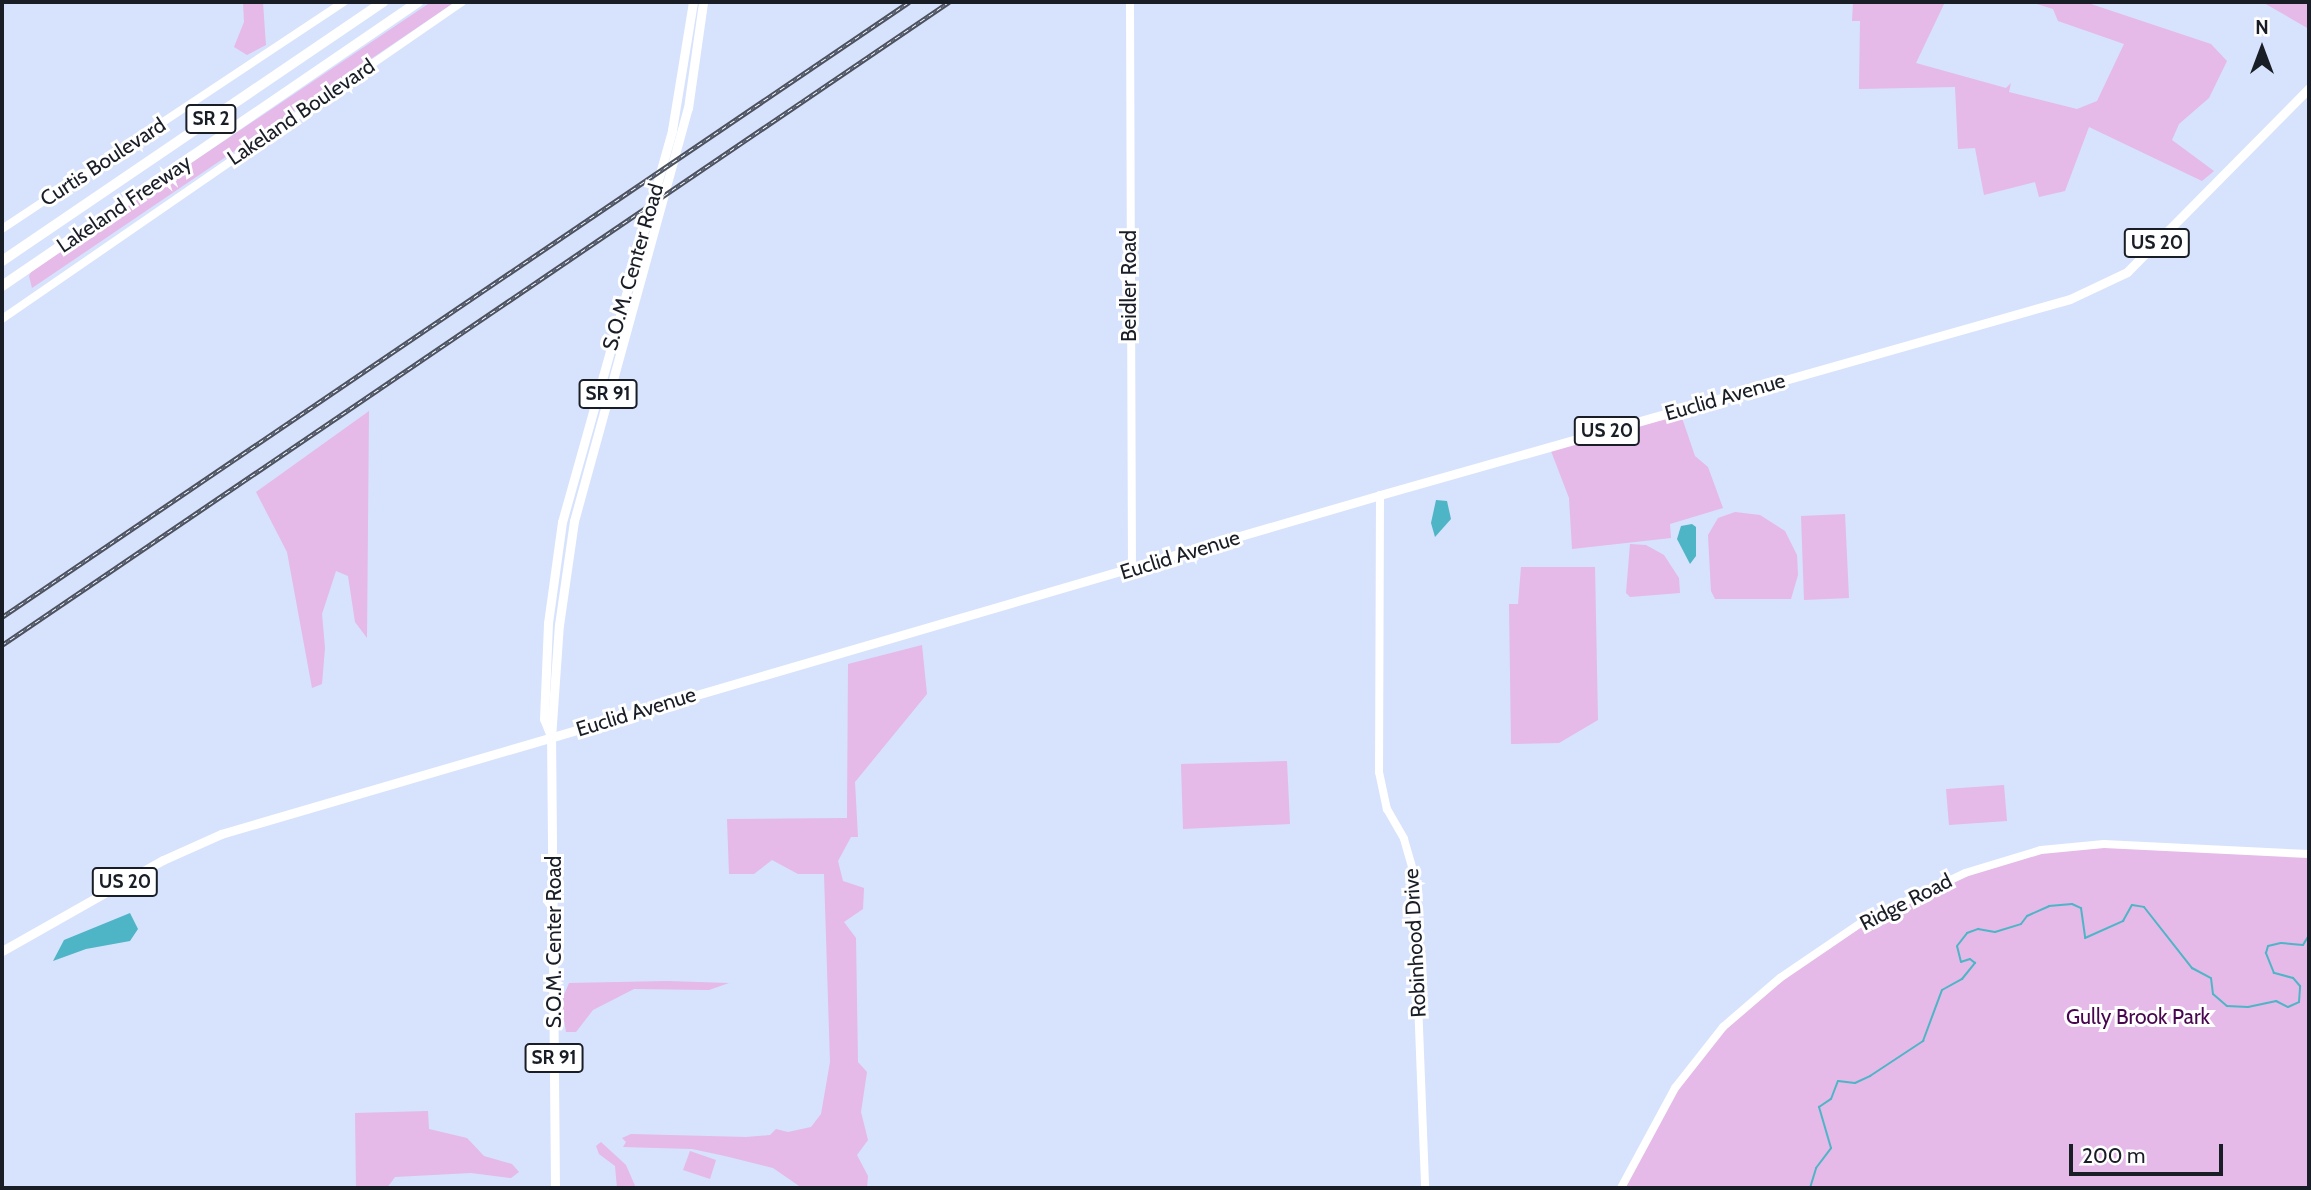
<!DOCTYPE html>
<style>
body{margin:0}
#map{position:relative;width:2311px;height:1190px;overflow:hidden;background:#d7e2fc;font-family:Cabin,sans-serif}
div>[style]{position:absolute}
.green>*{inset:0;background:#e5b9e8}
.water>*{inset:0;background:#4eb5c6}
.stream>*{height:2px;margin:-1px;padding:0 1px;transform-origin:1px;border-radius:1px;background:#4eb5c6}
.secondary>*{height:8px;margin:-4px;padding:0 4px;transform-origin:4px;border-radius:4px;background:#fff}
.primary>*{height:9px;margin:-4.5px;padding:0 4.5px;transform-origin:4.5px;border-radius:4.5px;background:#fff}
.highway>*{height:10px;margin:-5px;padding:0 5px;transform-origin:5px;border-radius:5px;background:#fff}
.rail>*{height:4.5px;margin-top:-2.25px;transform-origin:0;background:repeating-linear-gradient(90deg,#fff 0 5px,#4b515e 0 10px);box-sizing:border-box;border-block:2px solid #4b515e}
span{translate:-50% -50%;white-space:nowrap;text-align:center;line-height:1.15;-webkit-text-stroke:6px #fff;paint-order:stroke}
.shield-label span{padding:2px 5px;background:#fff;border:2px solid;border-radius:5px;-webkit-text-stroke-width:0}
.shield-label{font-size:19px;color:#191d26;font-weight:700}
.street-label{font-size:21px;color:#191d26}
.park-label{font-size:21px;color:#47064d}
.frame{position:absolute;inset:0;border:4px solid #191d26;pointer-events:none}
.north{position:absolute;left:2227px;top:14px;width:70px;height:70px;-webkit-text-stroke:5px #fff;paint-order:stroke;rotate:0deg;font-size:19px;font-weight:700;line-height:28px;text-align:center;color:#191d26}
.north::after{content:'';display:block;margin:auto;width:24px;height:32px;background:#191d26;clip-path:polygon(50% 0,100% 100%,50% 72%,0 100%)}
.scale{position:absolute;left:2069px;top:1144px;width:154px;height:32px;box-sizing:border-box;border:4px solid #191d26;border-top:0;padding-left:9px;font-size:21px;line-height:24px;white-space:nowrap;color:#191d26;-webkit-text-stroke:5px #fff;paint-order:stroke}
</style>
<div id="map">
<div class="green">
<div style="clip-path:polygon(243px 2px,263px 2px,265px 32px,266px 45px,247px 55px,234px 47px,244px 22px)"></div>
<div style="clip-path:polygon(431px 2px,455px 2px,32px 288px,29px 276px,32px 270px)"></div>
<div style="clip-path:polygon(1853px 2px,1945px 2px,1916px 63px,2006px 88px,2011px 83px,2009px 92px,2077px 109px,2097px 101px,2124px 44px,2058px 21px,2053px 9px,2030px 2px,2085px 2px,2211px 44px,2227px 61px,2209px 98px,2179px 124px,2172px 140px,2214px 171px,2202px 181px,2089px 127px,2065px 191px,2039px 197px,2035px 182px,1984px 195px,1975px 148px,1958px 149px,1955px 87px,1859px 89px,1860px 21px,1852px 21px)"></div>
<div style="clip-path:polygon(2309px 2px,2309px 29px,2264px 3px,2264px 2px)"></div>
<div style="clip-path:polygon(369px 411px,367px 638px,355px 622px,348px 576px,336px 571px,322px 614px,325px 648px,322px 684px,312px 688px,287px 552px,256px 492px)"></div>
<div style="clip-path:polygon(1680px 412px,1695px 456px,1708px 467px,1723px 508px,1670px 524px,1671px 538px,1572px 549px,1569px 498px,1551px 451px)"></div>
<div style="clip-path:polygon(1735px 512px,1760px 515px,1785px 531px,1797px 555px,1798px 575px,1791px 599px,1715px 599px,1711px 591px,1708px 535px,1718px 518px)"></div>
<div style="clip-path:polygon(1845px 514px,1849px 598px,1804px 600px,1801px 516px)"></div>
<div style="clip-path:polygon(1630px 544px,1646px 545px,1664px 555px,1679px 578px,1680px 593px,1630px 597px,1626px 593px)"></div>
<div style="clip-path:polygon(1521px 567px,1595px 567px,1598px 720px,1559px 743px,1511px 744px,1509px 604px,1518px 604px)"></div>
<div style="clip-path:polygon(922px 645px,927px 694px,855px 782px,858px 837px,851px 837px,838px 861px,843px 881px,864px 888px,863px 909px,844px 922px,856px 938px,858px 1062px,867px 1072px,861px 1112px,868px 1140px,857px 1155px,868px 1176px,867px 1188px,802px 1188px,773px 1168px,725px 1156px,692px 1149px,623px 1147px,626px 1142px,622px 1138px,631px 1134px,746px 1137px,770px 1135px,776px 1129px,788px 1132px,811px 1127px,821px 1114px,830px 1062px,824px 874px,798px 874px,772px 860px,754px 874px,729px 874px,727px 819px,847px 818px,848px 664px)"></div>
<div style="clip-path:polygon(1287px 761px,1290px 824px,1183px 829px,1181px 764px)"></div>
<div style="clip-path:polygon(2004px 785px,2007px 821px,1949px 825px,1946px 789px)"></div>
<div style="clip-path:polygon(2103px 844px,2309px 854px,2309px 1188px,1621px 1188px,1684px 1075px,1753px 998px,1863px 922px,1965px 873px,2041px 850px)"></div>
<div style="clip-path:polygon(667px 981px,729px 983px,709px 990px,634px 989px,593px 1010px,576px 1032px,566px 1032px,561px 1002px,569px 983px)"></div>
<div style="clip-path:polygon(428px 1111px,429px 1129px,467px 1138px,484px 1156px,512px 1164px,519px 1172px,511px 1178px,471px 1173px,395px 1177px,387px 1188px,356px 1188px,355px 1113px)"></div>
<div style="clip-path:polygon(601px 1142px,626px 1165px,636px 1188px,617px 1188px,615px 1166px,599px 1154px,596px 1146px)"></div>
<div style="clip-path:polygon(690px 1151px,716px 1160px,710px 1179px,683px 1170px)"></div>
</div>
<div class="water">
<div style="clip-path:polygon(1436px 500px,1447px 501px,1451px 519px,1435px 537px,1431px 523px)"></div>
<div style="clip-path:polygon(1692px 524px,1696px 527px,1696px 556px,1690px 564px,1677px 539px,1681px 526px)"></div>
<div style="clip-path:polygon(130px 913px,138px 929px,130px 941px,86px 949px,53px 961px,64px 940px)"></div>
</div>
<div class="stream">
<div style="left:1810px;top:1188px;width:21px;rotate:-73deg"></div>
<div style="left:1816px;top:1168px;width:25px;rotate:-53deg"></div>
<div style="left:1831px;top:1148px;width:43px;rotate:-106.3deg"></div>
<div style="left:1819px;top:1107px;width:14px;rotate:-34deg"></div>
<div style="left:1831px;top:1099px;width:19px;rotate:-69deg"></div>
<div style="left:1838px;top:1081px;width:17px;rotate:7deg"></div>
<div style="left:1855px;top:1083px;width:17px;rotate:-25deg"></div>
<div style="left:1870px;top:1076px;width:64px;rotate:-33.4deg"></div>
<div style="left:1923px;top:1041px;width:54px;rotate:-69.6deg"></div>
<div style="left:1942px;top:990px;width:23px;rotate:-29deg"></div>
<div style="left:1962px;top:979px;width:21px;rotate:-51deg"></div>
<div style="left:1975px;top:963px;width:6px;rotate:-141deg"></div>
<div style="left:1970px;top:959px;width:9px;rotate:162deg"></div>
<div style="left:1961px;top:962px;width:16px;rotate:-104deg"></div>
<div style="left:1957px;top:946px;width:16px;rotate:-52deg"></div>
<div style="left:1967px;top:933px;width:12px;rotate:-20deg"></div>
<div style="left:1978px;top:929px;width:17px;rotate:10deg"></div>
<div style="left:1995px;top:932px;width:27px;rotate:-17deg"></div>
<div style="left:2021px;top:924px;width:10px;rotate:-53deg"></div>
<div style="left:2027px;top:916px;width:24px;rotate:-24deg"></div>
<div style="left:2049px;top:906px;width:23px;rotate:-5deg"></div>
<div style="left:2072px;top:904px;width:10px;rotate:24deg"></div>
<div style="left:2081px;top:908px;width:30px;rotate:82deg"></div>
<div style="left:2085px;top:938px;width:42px;rotate:-24.1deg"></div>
<div style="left:2123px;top:921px;width:18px;rotate:-61deg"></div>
<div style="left:2132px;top:905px;width:12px;rotate:9deg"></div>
<div style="left:2144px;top:907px;width:78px;rotate:51.8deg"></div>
<div style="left:2192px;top:968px;width:21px;rotate:28deg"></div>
<div style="left:2211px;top:978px;width:16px;rotate:83deg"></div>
<div style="left:2213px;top:994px;width:18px;rotate:41deg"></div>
<div style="left:2227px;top:1006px;width:21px;rotate:3deg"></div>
<div style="left:2248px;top:1007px;width:29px;rotate:-12deg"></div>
<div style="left:2276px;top:1001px;width:13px;rotate:27deg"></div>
<div style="left:2288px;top:1007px;width:12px;rotate:-24deg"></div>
<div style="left:2299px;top:1002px;width:16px;rotate:-86deg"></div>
<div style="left:2300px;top:986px;width:11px;rotate:-131deg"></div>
<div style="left:2293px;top:978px;width:20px;rotate:-165deg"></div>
<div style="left:2274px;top:973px;width:22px;rotate:-112deg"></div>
<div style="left:2266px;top:953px;width:7px;rotate:-74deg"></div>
<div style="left:2268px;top:946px;width:13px;rotate:-13deg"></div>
<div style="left:2281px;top:943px;width:22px;rotate:5deg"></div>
<div style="left:2303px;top:945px;width:12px;rotate:-59deg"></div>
</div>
<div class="secondary">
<div style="left:1130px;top:2px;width:568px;rotate:89.8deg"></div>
<div style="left:2px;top:229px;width:410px;rotate:-33.6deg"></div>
<div style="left:2px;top:319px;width:559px;rotate:-34.57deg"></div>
<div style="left:1380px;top:495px;width:277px;rotate:90.2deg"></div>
<div style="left:1379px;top:772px;width:38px;rotate:78deg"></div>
<div style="left:1387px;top:809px;width:34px;rotate:60deg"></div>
<div style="left:1404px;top:839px;width:33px;rotate:74deg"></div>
<div style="left:1413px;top:871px;width:317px;rotate:87.8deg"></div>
<div style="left:1621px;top:1188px;width:114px;rotate:-61.6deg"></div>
<div style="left:1675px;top:1088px;width:78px;rotate:-51.8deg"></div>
<div style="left:1723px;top:1027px;width:75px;rotate:-40.7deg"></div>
<div style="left:1780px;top:978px;width:99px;rotate:-34.3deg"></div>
<div style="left:1862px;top:922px;width:114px;rotate:-25.4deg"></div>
<div style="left:1965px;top:873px;width:79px;rotate:-16.8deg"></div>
<div style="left:2041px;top:850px;width:63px;rotate:-5.4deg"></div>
<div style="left:2104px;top:844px;width:205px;rotate:2.8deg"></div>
</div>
<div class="primary">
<div style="left:551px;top:736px;width:18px;rotate:-112deg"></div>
<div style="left:544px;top:719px;width:96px;rotate:-87.6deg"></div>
<div style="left:548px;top:623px;width:102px;rotate:-82.1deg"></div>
<div style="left:562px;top:522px;width:407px;rotate:-74.3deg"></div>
<div style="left:672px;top:130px;width:130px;rotate:-80.7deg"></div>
<div style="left:2px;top:951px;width:185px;rotate:-29.5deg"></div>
<div style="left:163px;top:860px;width:64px;rotate:-24.1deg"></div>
<div style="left:221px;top:834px;width:1208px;rotate:-16.3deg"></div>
<div style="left:1380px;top:495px;width:717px;rotate:-15.86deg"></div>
<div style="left:2070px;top:299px;width:63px;rotate:-25.3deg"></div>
<div style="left:2127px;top:272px;width:259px;rotate:-45.3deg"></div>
<div style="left:555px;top:1188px;width:450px;rotate:-90.5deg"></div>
<div style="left:551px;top:738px;width:113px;rotate:-86deg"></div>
<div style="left:559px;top:625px;width:105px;rotate:-81.8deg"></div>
<div style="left:574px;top:521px;width:428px;rotate:-74.6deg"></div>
<div style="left:688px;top:108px;width:107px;rotate:-81.9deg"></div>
</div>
<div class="highway">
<div style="left:2px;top:261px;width:461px;rotate:-34.2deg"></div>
<div style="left:2px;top:286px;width:504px;rotate:-34.32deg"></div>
</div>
<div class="rail">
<div style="left:2px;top:617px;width:1096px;rotate:-34.14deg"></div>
<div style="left:2px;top:645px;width:1145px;rotate:-34.18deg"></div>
</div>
<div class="shield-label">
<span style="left:211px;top:119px">SR 2</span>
<span style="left:2157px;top:243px">US 20</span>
<span style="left:608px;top:394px">SR 91</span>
<span style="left:1607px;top:431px">US 20</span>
<span style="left:125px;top:882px">US 20</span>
<span style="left:554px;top:1058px">SR 91</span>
</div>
<div class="street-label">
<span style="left:301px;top:112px;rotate:-34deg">Lakeland Boulevard</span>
<span style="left:103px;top:162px;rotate:-33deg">Curtis Boulevard</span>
<span style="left:124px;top:204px;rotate:-34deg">Lakeland Freeway</span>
<span style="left:633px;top:267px;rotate:-74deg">S.O.M. Center Road</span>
<span style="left:1129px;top:286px;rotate:-90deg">Beidler Road</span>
<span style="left:1725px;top:397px;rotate:-16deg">Euclid Avenue</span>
<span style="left:1180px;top:555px;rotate:-17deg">Euclid Avenue</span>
<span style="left:636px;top:712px;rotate:-17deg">Euclid Avenue</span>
<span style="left:1906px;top:902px;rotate:-27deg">Ridge Road</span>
<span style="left:554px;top:942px;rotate:-90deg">S.O.M. Center Road</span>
<span style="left:1415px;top:943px;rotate:-93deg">Robinhood Drive</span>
</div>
<div class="park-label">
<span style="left:2138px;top:1017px">Gully Brook Park</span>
</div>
<div class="frame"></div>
<div class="north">N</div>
<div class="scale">200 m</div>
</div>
